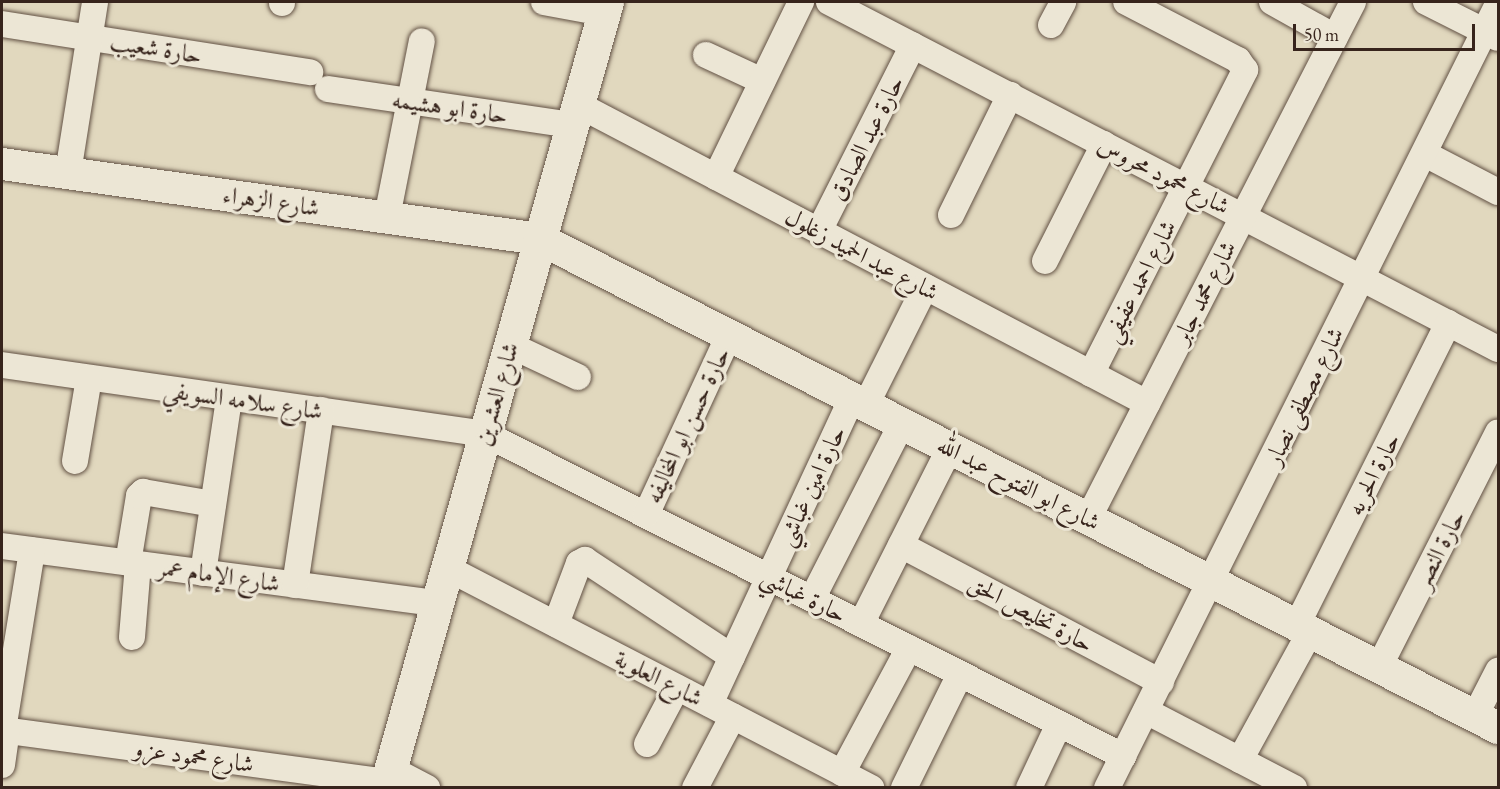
<!DOCTYPE html>
<meta charset="utf-8">
<style>
body{margin:0}
#map{position:relative;width:1500px;height:789px;overflow:hidden;background:#e1d8be;font-family:"EB Garamond",Amiri,serif}
div>[style]{position:absolute}
.roads{filter:drop-shadow(0 0 2px #625144) drop-shadow(0 0 2px #625144)}
.minor>*{height:26px;margin:-13px;padding:0 13px;transform-origin:13px;border-radius:13px;background:#ece6d5}
.tertiary>*{height:32px;margin:-16px;padding:0 16px;transform-origin:16px;border-radius:16px;background:#ece6d5}
.secondary>*{height:33px;margin:-16.5px;padding:0 16.5px;transform-origin:16.5px;border-radius:16.5px;background:#ece6d5}
span{translate:-50% -50%;white-space:nowrap;text-align:center;line-height:1.15;-webkit-text-stroke:6px #ece6d5;paint-order:stroke}
.street-label{font-size:24px;color:#37241c}
.frame{position:absolute;inset:0;border:3px solid #37241c;pointer-events:none}
.scale{position:absolute;left:1293px;top:24px;width:182px;height:27px;box-sizing:border-box;border:3px solid #37241c;border-top:0;padding-left:8px;font-size:18px;line-height:21px;white-space:nowrap;color:#37241c;-webkit-text-stroke:4px #ece6d5;paint-order:stroke}
</style>
<div id="map">
<div class="roads">
<div class="minor">
<div style="left:544px;top:2px;width:61px;rotate:10.4deg"></div>
<div style="left:829px;top:2px;width:754px;rotate:27.42deg"></div>
<div style="left:1272px;top:2px;width:72px;rotate:29.1deg"></div>
<div style="left:1426px;top:2px;width:80px;rotate:26.6deg"></div>
<div style="left:282px;top:3px;width:1px;rotate:-90deg"></div>
<div style="left:2px;top:24px;width:312px;rotate:8.9deg"></div>
<div style="left:1051px;top:25px;width:26px;rotate:-62deg"></div>
<div style="left:706px;top:55px;width:62px;rotate:24.9deg"></div>
<div style="left:328px;top:89px;width:246px;rotate:8.4deg"></div>
<div style="left:577px;top:104px;width:644px;rotate:27.68deg"></div>
<div style="left:1425px;top:154px;width:82px;rotate:27.5deg"></div>
<div style="left:68px;top:173px;width:173px;rotate:-81deg"></div>
<div style="left:716px;top:177px;width:195px;rotate:-64.1deg"></div>
<div style="left:951px;top:215px;width:134px;rotate:-63.8deg"></div>
<div style="left:387px;top:217px;width:179px;rotate:-78.8deg"></div>
<div style="left:819px;top:231px;width:208px;rotate:-63.2deg"></div>
<div style="left:1045px;top:261px;width:131px;rotate:-63.2deg"></div>
<div style="left:510px;top:345px;width:75px;rotate:25.2deg"></div>
<div style="left:2px;top:365px;width:488px;rotate:8.1deg"></div>
<div style="left:485px;top:434px;width:715px;rotate:26.78deg"></div>
<div style="left:1091px;top:374px;width:341px;rotate:-63.1deg"></div>
<div style="left:1245px;top:70px;width:12px;rotate:-125deg"></div>
<div style="left:1238px;top:60px;width:126px;rotate:-152.6deg"></div>
<div style="left:866px;top:405px;width:132px;rotate:-63.4deg"></div>
<div style="left:75px;top:461px;width:84px;rotate:-80.4deg"></div>
<div style="left:646px;top:515px;width:198px;rotate:-65.2deg"></div>
<div style="left:1088px;top:519px;width:581px;rotate:-62.86deg"></div>
<div style="left:901px;top:545px;width:294px;rotate:27.8deg"></div>
<div style="left:2px;top:546px;width:439px;rotate:7.5deg"></div>
<div style="left:128px;top:563px;width:68px;rotate:-80.7deg"></div>
<div style="left:139px;top:496px;width:6px;rotate:-45deg"></div>
<div style="left:143px;top:492px;width:71px;rotate:9.7deg"></div>
<div style="left:447px;top:568px;width:478px;rotate:27.4deg"></div>
<div style="left:203px;top:573px;width:177px;rotate:-81.5deg"></div>
<div style="left:295px;top:585px;width:177px;rotate:-81.5deg"></div>
<div style="left:812px;top:599px;width:198px;rotate:-62.9deg"></div>
<div style="left:556px;top:624px;width:65px;rotate:-69.3deg"></div>
<div style="left:579px;top:563px;width:7px;rotate:-27deg"></div>
<div style="left:585px;top:560px;width:176px;rotate:33.4deg"></div>
<div style="left:861px;top:624px;width:197px;rotate:-63.2deg"></div>
<div style="left:1297px;top:625px;width:338px;rotate:-63.4deg"></div>
<div style="left:132px;top:637px;width:73px;rotate:-85.3deg"></div>
<div style="left:1379px;top:667px;width:263px;rotate:-63.1deg"></div>
<div style="left:710px;top:704px;width:337px;rotate:-65.1deg"></div>
<div style="left:1146px;top:711px;width:167px;rotate:27.5deg"></div>
<div style="left:1475px;top:716px;width:51px;rotate:-62.9deg"></div>
<div style="left:2px;top:730px;width:388px;rotate:7.7deg"></div>
<div style="left:3px;top:730px;width:182px;rotate:-80.8deg"></div>
<div style="left:647px;top:744px;width:64px;rotate:-62.2deg"></div>
<div style="left:1240px;top:760px;width:146px;rotate:-61.3deg"></div>
<div style="left:2px;top:765px;width:34px;rotate:-82deg"></div>
<div style="left:391px;top:769px;width:41px;rotate:27.8deg"></div>
<div style="left:842px;top:773px;width:142px;rotate:-61.8deg"></div>
<div style="left:695px;top:788px;width:81px;rotate:-62.2deg"></div>
<div style="left:904px;top:788px;width:127px;rotate:-63.8deg"></div>
<div style="left:1029px;top:788px;width:71px;rotate:-64.9deg"></div>
<div style="left:1107px;top:788px;width:876px;rotate:-63.49deg"></div>
</div>
<div class="tertiary">
<div style="left:2px;top:164px;width:543px;rotate:7.94deg"></div>
<div style="left:540px;top:239px;width:1076px;rotate:27.04deg"></div>
</div>
<div class="secondary">
<div style="left:385px;top:788px;width:817px;rotate:-74.23deg"></div>
</div>
</div>
<div class="street-label">
<span style="left:156px;top:48px;rotate:9deg">حارة شعيب</span>
<span style="left:450px;top:107px;rotate:8deg">حارة ابو هشيمه</span>
<span style="left:866px;top:138px;rotate:-63deg">حارة عبد الصادق</span>
<span style="left:1164px;top:175px;rotate:27deg">شارع محمود محروس</span>
<span style="left:271px;top:201px;rotate:8deg">شارع الزهراء</span>
<span style="left:862px;top:254px;rotate:28deg">شارع عبد الحميد زغلول</span>
<span style="left:1139px;top:281px;rotate:-63deg">شارع احمد عفيفي</span>
<span style="left:1204px;top:292px;rotate:-63deg">شارع محمد جابر</span>
<span style="left:496px;top:394px;rotate:-74deg">شارع العشرين</span>
<span style="left:1304px;top:396px;rotate:-64deg">شارع مصطفى نصار</span>
<span style="left:243px;top:400px;rotate:8deg">شارع سلامه السويفي</span>
<span style="left:687px;top:425px;rotate:-65deg">حارة حسن ابو المخاليفه</span>
<span style="left:1373px;top:474px;rotate:-63deg">حارة الحريه</span>
<span style="left:1019px;top:483px;rotate:27deg">شارع ابو الفتوح عبد الله</span>
<span style="left:811px;top:486px;rotate:-65deg">حارة امين غباشي</span>
<span style="left:1439px;top:549px;rotate:-63deg">حارة النصر</span>
<span style="left:219px;top:575px;rotate:8deg">شارع الإمام عمر</span>
<span style="left:804px;top:595px;rotate:27deg">حارة غباشي</span>
<span style="left:1031px;top:613px;rotate:28deg">حارة تخليص الحق</span>
<span style="left:659px;top:678px;rotate:27deg">شارع العلوية</span>
<span style="left:194px;top:756px;rotate:8deg">شارع محمود عزو</span>
</div>
<div class="frame"></div>
<div class="scale">50 m</div>
</div>
